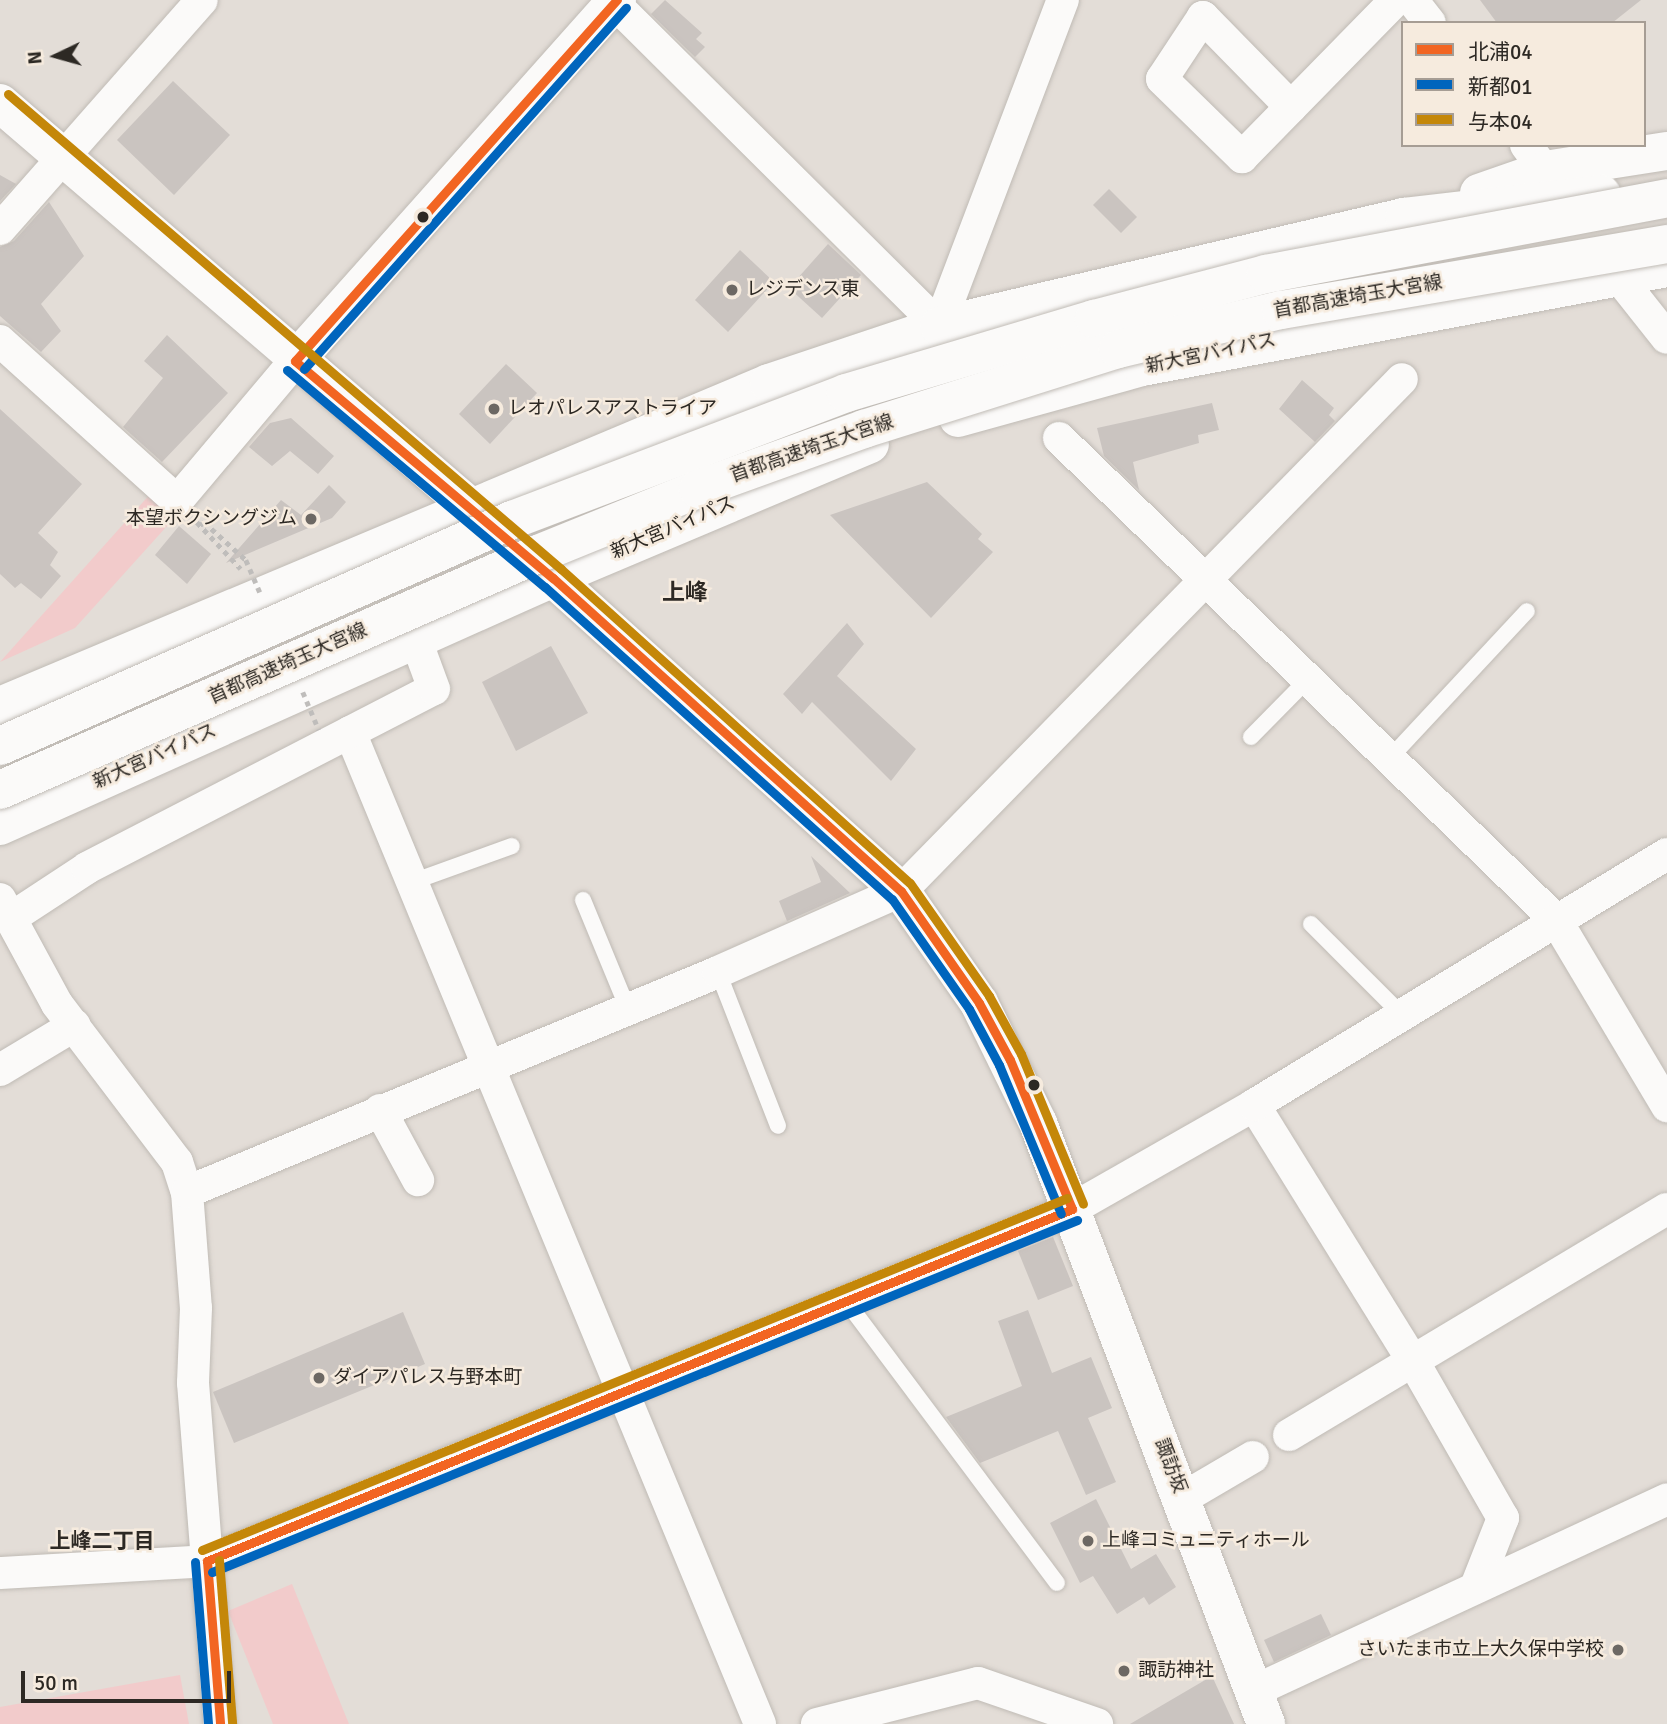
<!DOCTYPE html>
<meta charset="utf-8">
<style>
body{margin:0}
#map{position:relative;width:1667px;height:1724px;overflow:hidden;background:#e3ddd7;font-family:Signika,"Noto Sans JP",sans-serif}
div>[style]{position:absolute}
.green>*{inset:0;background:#f2cbcb}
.building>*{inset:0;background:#cac4c0}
.path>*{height:4.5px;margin-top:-2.25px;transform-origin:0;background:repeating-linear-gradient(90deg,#bfbdbb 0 5px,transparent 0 10px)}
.roads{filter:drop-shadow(0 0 2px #c0bbb5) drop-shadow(0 0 2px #c0bbb5)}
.lane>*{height:16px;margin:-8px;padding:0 8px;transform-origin:8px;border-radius:8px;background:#fbfaf9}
.street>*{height:32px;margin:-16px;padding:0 16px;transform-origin:16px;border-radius:16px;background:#fbfaf9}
.secondary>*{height:38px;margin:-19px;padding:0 19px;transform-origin:19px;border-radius:19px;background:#fbfaf9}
.highway>*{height:38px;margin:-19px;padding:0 19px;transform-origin:19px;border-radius:19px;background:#fbfaf9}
.path-bridge>*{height:4.5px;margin-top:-2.25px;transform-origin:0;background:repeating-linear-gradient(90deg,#bfbdbb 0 5px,transparent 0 10px)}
.bridges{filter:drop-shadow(0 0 2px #c0bbb5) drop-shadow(0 0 2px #c0bbb5)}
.highway-bridge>*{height:38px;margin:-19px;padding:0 19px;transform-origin:19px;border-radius:19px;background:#fbfaf9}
.bus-1>*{height:9px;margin:-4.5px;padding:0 4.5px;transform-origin:4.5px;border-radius:4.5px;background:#f26522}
.bus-2>*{height:9px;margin:-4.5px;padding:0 4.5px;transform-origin:4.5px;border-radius:4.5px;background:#0065bd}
.bus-3>*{height:9px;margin:-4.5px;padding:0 4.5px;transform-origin:4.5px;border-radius:4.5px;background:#c48709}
.dots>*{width:19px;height:19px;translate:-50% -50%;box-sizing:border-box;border:4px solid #f6ebde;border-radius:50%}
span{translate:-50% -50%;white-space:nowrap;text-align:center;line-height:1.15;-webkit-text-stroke:5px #f6ebde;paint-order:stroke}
.poi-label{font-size:19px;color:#2d2924}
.left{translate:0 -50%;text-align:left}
.right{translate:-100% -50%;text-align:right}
.street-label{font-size:19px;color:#2d2924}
.neighbourhood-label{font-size:21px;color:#2d2924;font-weight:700}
.quarter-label{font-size:23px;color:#2d2924;font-weight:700}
.legend{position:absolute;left:1401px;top:21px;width:245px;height:126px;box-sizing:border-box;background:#f6ebde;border:2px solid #a69d94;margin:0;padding:9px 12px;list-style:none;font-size:21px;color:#2d2924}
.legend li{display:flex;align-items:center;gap:14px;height:35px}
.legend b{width:35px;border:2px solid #a69d94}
.north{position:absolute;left:21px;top:21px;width:70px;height:70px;-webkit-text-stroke:5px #f6ebde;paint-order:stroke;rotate:265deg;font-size:19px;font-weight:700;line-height:28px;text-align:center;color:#2d2924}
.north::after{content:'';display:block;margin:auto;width:24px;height:32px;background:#2d2924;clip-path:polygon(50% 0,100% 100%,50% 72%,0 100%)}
.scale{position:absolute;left:21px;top:1671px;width:210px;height:32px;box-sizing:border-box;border:4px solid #2d2924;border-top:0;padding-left:9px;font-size:21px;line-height:24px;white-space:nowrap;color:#2d2924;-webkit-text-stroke:5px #f6ebde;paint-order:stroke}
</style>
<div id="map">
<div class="green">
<div style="clip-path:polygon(152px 492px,177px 515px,75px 628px,0 662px)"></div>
<div style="clip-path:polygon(292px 1584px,349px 1724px,273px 1724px,228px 1611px)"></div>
<div style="clip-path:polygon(180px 1675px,189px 1724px,0 1724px,0 1707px)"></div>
</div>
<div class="building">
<div style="clip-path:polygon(665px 0,702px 33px,696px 39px,705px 47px,695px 57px,651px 14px)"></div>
<div style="clip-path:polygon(1480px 0,1641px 0,1612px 23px,1497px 23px)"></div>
<div style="clip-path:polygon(173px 81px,230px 135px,174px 195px,117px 140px)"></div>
<div style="clip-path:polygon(0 175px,16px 184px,0 201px)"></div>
<div style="clip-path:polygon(1109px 189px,1137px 217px,1121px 233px,1093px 205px)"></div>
<div style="clip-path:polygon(49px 202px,84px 256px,41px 304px,61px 331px,41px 352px,0 316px,0 247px,14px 241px)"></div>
<div style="clip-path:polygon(828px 244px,861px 275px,822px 318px,789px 288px)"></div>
<div style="clip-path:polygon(740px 250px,774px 282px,728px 332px,695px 300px)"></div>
<div style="clip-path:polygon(167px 335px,228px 393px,162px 462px,123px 427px,163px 378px,144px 361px)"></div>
<div style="clip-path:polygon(506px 364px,537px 393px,490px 444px,459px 414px)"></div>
<div style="clip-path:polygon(1302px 380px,1334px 408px,1329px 415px,1335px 421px,1315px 442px,1279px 409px)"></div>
<div style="clip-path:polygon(1212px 403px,1219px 430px,1198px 435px,1199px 443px,1133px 462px,1139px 490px,1104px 456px,1097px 428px)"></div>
<div style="clip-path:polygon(0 409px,82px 484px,38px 533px,58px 552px,50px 565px,61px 576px,41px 599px,21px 583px,15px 588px,0 574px)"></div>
<div style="clip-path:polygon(291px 418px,334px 456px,318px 474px,290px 451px,272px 466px,249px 447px,270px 423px)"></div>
<div style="clip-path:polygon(927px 482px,982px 534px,978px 539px,993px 552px,931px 618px,830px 515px)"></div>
<div style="clip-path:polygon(329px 485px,346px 502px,332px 518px,226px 563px,281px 500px,301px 515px)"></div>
<div style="clip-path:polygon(179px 526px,211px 554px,187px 584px,155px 555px)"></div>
<div style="clip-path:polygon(847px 623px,864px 644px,837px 676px,916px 749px,891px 781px,812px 702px,802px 714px,783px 694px)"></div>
<div style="clip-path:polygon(551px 646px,588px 713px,516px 751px,482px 682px)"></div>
<div style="clip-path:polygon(811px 856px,850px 893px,787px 921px,779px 901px,821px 882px)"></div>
<div style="clip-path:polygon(1053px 1237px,1073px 1286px,1038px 1300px,1018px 1251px)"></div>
<div style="clip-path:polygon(1028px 1310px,1052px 1373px,1091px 1357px,1112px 1408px,1088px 1418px,1116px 1482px,1086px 1495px,1058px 1431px,980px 1463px,946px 1417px,1022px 1386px,998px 1321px)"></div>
<div style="clip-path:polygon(403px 1312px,425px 1364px,234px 1443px,213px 1392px)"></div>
<div style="clip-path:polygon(1096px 1499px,1131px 1569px,1156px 1554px,1176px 1587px,1149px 1605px,1144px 1597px,1117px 1614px,1093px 1576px,1080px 1583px,1050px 1523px)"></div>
<div style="clip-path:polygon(1321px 1614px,1331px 1635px,1274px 1662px,1264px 1640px)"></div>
<div style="clip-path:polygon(1212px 1676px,1234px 1724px,1130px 1724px)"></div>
</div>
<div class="path">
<div style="left:197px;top:522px;width:64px;rotate:46.9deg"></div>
<div style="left:200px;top:525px;width:5px;rotate:-37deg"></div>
<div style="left:204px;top:522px;width:57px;rotate:42.1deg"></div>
</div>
<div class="roads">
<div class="lane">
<div style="left:1251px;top:737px;width:81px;rotate:-45.5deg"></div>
<div style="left:1389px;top:759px;width:202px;rotate:-47deg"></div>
<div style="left:412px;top:882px;width:106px;rotate:-19.8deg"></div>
<div style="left:583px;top:900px;width:118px;rotate:67.6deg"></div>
<div style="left:1311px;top:924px;width:126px;rotate:45deg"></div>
<div style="left:718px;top:972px;width:165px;rotate:68.7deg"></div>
<div style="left:846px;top:1301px;width:352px;rotate:53.2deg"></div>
</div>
<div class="street">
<div style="left:611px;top:0;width:462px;rotate:44.8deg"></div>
<div style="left:939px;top:326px;width:349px;rotate:-69.2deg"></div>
<div style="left:1412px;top:0;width:29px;rotate:52deg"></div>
<div style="left:1291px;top:107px;width:126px;rotate:-134.4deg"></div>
<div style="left:1203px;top:17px;width:74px;rotate:123.5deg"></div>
<div style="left:1162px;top:79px;width:112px;rotate:44.3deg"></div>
<div style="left:1242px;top:157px;width:220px;rotate:-45.6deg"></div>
<div style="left:1526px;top:145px;width:31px;rotate:53deg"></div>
<div style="left:1545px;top:170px;width:22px;rotate:32deg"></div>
<div style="left:0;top:229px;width:305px;rotate:-48.6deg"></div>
<div style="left:1617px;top:275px;width:80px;rotate:51.6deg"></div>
<div style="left:0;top:341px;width:239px;rotate:42.1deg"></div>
<div style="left:177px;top:501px;width:183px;rotate:-49.9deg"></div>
<div style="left:1059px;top:438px;width:692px;rotate:44.12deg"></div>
<div style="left:1556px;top:920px;width:217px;rotate:59.2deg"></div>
<div style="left:350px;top:732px;width:1073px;rotate:67.54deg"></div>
<div style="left:0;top:899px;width:119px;rotate:61.5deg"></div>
<div style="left:57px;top:1004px;width:198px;rotate:52.8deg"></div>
<div style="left:177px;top:1162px;width:32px;rotate:72deg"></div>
<div style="left:187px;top:1192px;width:116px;rotate:85.6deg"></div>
<div style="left:196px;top:1308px;width:75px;rotate:92.3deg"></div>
<div style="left:193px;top:1383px;width:342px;rotate:85.5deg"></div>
<div style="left:11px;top:918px;width:91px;rotate:-33.3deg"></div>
<div style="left:87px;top:868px;width:390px;rotate:-27.3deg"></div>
<div style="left:434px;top:689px;width:52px;rotate:-110.2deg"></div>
<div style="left:0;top:1070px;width:87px;rotate:-31deg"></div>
<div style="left:1254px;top:1105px;width:301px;rotate:58.2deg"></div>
<div style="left:1413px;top:1361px;width:181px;rotate:60.2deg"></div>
<div style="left:1503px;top:1518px;width:71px;rotate:111.5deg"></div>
<div style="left:380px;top:1110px;width:80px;rotate:61.5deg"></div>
<div style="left:187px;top:1192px;width:575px;rotate:-22.5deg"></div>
<div style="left:718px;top:972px;width:200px;rotate:-23.9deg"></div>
<div style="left:901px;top:891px;width:716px;rotate:-45.62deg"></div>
<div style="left:1289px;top:1435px;width:440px;rotate:-30.9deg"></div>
<div style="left:1183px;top:1498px;width:81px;rotate:-30.4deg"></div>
<div style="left:0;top:1573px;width:207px;rotate:-3.3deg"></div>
<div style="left:207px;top:1561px;width:934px;rotate:-22.14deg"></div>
<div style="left:1072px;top:1209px;width:210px;rotate:-29.7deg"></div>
<div style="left:1254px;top:1105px;width:483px;rotate:-31.3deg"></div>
<div style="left:1254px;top:1691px;width:455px;rotate:-24.9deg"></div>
<div style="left:817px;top:1724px;width:166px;rotate:-14.3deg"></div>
<div style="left:978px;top:1683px;width:126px;rotate:19deg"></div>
</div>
<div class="secondary">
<div style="left:0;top:103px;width:729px;rotate:40.66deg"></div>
<div style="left:553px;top:578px;width:468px;rotate:42deg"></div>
<div style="left:901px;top:891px;width:136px;rotate:55.1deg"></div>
<div style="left:979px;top:1003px;width:134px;rotate:63.8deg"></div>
<div style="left:1038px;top:1123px;width:643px;rotate:69.22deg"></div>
<div style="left:295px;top:361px;width:484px;rotate:-48.3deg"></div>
</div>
<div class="highway">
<div style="left:1479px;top:193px;width:70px;rotate:-19.2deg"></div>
<div style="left:1545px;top:170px;width:123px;rotate:-8.9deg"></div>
<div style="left:958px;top:418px;width:191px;rotate:-15.5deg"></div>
<div style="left:1142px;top:367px;width:534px;rotate:-10.68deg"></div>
<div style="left:0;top:706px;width:834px;rotate:-22.78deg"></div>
<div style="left:769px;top:383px;width:179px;rotate:-18.5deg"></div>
<div style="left:939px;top:326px;width:478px;rotate:-13.2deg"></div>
<div style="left:1404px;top:217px;width:199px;rotate:-6.6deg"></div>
<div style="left:0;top:826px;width:606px;rotate:-24.15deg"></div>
<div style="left:553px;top:578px;width:344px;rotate:-22.9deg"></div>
</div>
</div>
<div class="path-bridge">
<div style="left:246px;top:560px;width:40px;rotate:66.6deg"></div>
<div style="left:303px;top:692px;width:41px;rotate:67.2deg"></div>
</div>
<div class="bridges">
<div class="highway-bridge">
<div style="left:0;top:746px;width:560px;rotate:-23.82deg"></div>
<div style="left:512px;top:520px;width:357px;rotate:-20.8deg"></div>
<div style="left:846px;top:393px;width:259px;rotate:-16.6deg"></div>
<div style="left:1094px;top:319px;width:178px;rotate:-14.7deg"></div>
<div style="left:1266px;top:274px;width:408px;rotate:-10.7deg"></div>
<div style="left:0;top:790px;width:587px;rotate:-23.69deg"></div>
<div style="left:538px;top:554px;width:173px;rotate:-22.1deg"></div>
<div style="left:698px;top:489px;width:177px;rotate:-19.9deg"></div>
<div style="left:864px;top:429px;width:266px;rotate:-17.5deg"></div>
<div style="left:1118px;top:349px;width:168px;rotate:-13.5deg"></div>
<div style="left:1281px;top:310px;width:392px;rotate:-9.7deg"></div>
</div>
</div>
<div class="bus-1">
<div style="left:295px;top:361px;width:337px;rotate:40.1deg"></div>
<div style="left:553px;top:578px;width:468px;rotate:42deg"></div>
<div style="left:901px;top:891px;width:136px;rotate:55.1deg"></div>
<div style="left:979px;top:1003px;width:65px;rotate:61.5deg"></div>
<div style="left:1010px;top:1060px;width:161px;rotate:67.4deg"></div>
<div style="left:295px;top:361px;width:484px;rotate:-48.3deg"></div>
<div style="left:207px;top:1561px;width:934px;rotate:-22.14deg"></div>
<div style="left:207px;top:1561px;width:164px;rotate:85.4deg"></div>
</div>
<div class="bus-2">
<div style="left:304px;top:369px;width:484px;rotate:-48.3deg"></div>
<div style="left:287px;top:370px;width:337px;rotate:40.1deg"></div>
<div style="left:545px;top:587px;width:467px;rotate:42deg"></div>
<div style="left:892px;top:899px;width:134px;rotate:55deg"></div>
<div style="left:969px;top:1009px;width:64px;rotate:61.8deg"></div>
<div style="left:999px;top:1065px;width:161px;rotate:67.4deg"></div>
<div style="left:195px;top:1562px;width:163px;rotate:85.4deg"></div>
<div style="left:212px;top:1572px;width:934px;rotate:-22.14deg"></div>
</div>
<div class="bus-3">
<div style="left:8px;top:94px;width:729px;rotate:40.66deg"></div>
<div style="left:561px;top:569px;width:469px;rotate:42deg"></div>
<div style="left:910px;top:883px;width:138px;rotate:55deg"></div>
<div style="left:989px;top:996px;width:66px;rotate:61.1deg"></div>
<div style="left:1021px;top:1054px;width:162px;rotate:67.5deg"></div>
<div style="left:202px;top:1550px;width:934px;rotate:-22.14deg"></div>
<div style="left:219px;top:1560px;width:164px;rotate:85.4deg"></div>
</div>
<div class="dots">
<div style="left:423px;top:217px;background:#2d2924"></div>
<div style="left:732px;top:290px;background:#6d6863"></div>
<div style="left:494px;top:409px;background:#6d6863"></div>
<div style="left:311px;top:519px;background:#6d6863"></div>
<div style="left:1034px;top:1085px;background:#2d2924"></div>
<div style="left:319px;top:1378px;background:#6d6863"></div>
<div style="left:1088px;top:1541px;background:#6d6863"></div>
<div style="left:1618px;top:1650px;background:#6d6863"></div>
<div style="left:1124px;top:1671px;background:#6d6863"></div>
</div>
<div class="poi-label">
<span class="left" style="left:746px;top:290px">レジデンス東</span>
<span class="left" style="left:508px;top:409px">レオパレスアストライア</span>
<span class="right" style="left:297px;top:519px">本望ボクシングジム</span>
<span class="left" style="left:333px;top:1378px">ダイアパレス与野本町</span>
<span class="left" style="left:1102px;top:1541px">上峰コミュニティホール</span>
<span class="right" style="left:1604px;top:1650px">さいたま市立上大久保中学校</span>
<span class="left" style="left:1138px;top:1671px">諏訪神社</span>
</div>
<div class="street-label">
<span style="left:1358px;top:297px;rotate:-10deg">首都高速埼玉大宮線</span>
<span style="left:1211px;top:354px;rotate:-12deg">新大宮バイパス</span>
<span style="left:812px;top:449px;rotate:-19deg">首都高速埼玉大宮線</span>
<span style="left:673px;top:528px;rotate:-23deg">新大宮バイパス</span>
<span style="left:288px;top:664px;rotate:-24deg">首都高速埼玉大宮線</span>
<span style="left:155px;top:757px;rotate:-24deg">新大宮バイパス</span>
<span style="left:1170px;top:1466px;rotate:69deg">諏訪坂</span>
</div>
<div class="neighbourhood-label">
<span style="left:102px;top:1541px">上峰二丁目</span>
</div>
<div class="quarter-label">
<span style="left:685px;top:593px">上峰</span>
</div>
<ul class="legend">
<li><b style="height:9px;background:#f26522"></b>北浦04</li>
<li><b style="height:9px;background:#0065bd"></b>新都01</li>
<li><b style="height:9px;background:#c48709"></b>与本04</li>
</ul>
<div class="north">N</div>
<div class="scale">50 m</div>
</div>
